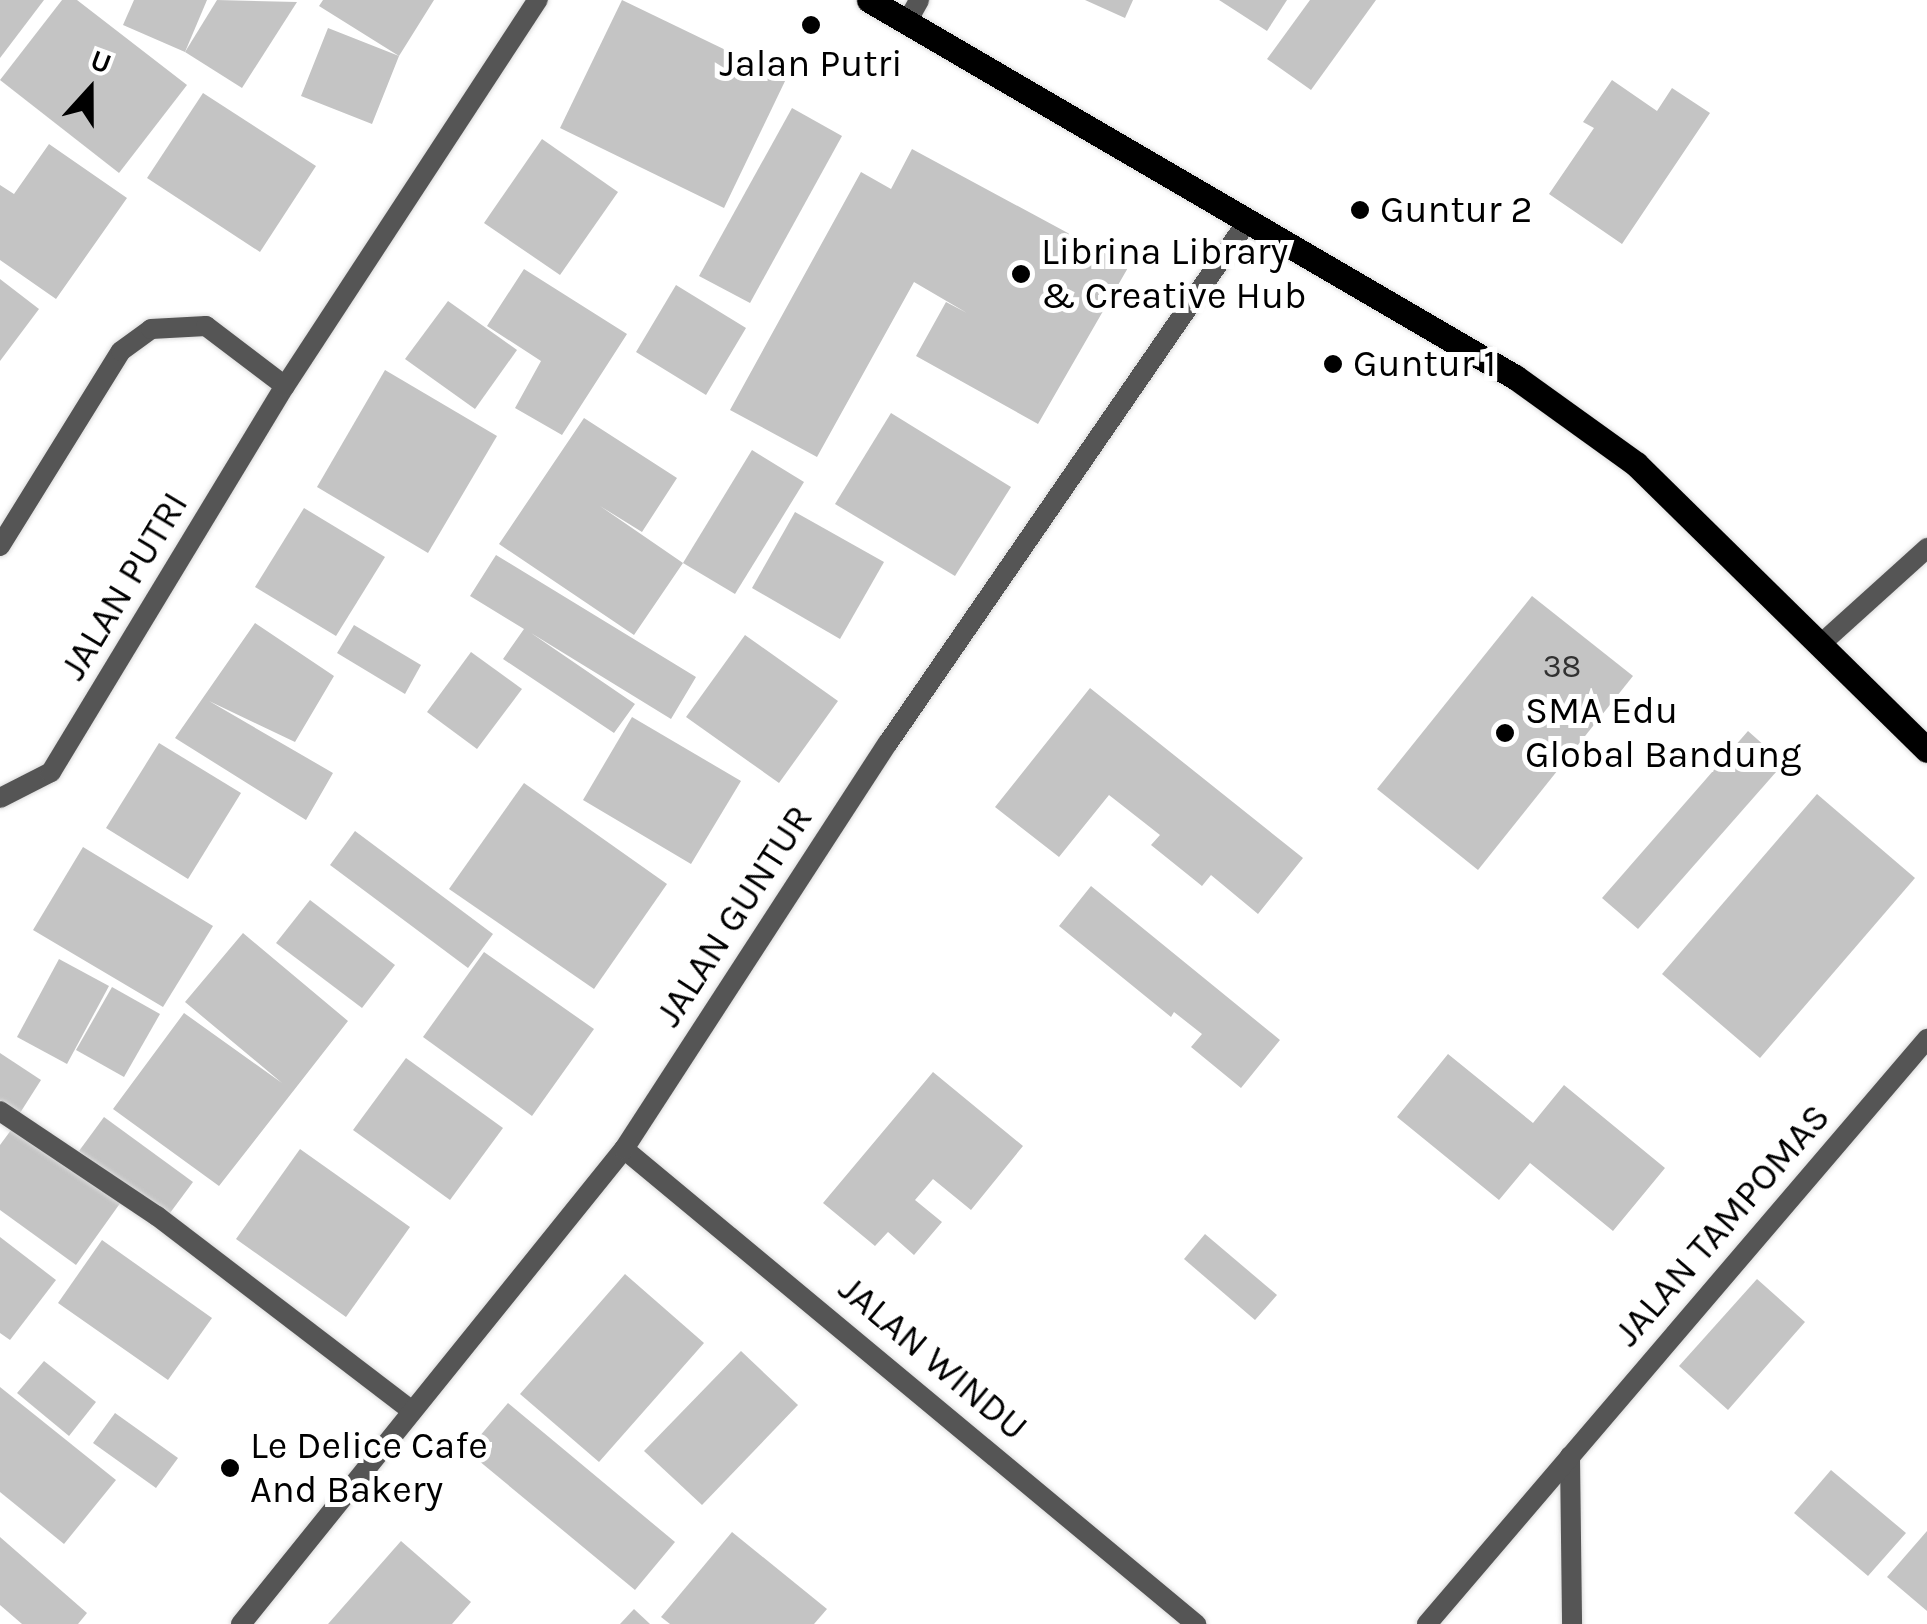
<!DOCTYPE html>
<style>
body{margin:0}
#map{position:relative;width:1927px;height:1624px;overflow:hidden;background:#fff;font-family:Karla,sans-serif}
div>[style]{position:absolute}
.building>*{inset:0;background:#c4c4c4}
.roads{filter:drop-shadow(0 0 2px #dbdbdb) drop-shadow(0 0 2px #dbdbdb)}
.lane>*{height:20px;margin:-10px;padding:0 10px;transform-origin:10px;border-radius:10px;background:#555}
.street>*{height:20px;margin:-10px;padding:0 10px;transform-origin:10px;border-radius:10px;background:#555}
.primary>*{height:25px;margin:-12.5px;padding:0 12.5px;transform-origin:12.5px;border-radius:12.5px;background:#000}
.dots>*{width:28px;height:28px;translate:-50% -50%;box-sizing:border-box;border:5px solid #fff;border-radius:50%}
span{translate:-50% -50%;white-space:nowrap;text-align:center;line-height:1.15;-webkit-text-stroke:10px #fff;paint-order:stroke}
.number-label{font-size:32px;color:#313131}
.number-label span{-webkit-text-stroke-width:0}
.poi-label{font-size:38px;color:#000}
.left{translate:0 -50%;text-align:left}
.street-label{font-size:38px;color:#000}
.north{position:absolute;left:40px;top:40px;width:100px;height:100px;-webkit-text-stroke:8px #fff;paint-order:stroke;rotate:21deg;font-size:28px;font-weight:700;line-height:40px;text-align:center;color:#000}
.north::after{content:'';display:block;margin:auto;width:35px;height:45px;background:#000;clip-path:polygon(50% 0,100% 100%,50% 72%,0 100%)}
</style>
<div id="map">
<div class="building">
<div style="clip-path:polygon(0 0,44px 0,0 58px)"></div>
<div style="clip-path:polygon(62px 0,77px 0,187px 85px,119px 173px,0 80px)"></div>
<div style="clip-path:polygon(134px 0,207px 0,185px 52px,123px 25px)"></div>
<div style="clip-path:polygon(217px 0,297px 2px,242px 88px,185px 52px)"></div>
<div style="clip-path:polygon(323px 0,434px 0,399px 56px,372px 124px,301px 96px,328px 28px,399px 56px,319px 6px)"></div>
<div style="clip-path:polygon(622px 0,786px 79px,724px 208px,560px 128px)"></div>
<div style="clip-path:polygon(1085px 0,1133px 0,1125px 18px)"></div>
<div style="clip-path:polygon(1219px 0,1287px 0,1267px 31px)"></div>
<div style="clip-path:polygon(1310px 0,1376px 0,1311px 90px,1267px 59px)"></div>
<div style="clip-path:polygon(1612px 80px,1657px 111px,1672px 88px,1710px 113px,1622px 244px,1549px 194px,1594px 128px,1583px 122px)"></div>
<div style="clip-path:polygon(203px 93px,316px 166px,260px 252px,147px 178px)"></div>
<div style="clip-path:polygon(792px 108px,842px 136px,750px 303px,699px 276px)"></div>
<div style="clip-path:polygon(542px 139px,618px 192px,560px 275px,484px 223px)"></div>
<div style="clip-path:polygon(49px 144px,127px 198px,56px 299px,0 260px,0 185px,14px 194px)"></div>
<div style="clip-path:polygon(912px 149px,1129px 266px,1038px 424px,916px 356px,946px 302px,967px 313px,914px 282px,817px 457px,730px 410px,861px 172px,891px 189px)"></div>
<div style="clip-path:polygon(524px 269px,627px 334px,562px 435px,515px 408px,541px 361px,487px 326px)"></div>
<div style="clip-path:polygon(0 279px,39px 309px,0 361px)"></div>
<div style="clip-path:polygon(676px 285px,746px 328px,706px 395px,636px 352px)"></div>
<div style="clip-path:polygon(448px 301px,517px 350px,475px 409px,405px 359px)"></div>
<div style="clip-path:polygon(385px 370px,497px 436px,428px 553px,317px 487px)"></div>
<div style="clip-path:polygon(891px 413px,1011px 487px,955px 576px,835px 504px)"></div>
<div style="clip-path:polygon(584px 418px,677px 478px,642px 532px,600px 506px,683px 563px,634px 635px,499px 544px)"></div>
<div style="clip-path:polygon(752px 450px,804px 482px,735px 594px,683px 563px)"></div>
<div style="clip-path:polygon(304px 508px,385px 557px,336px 636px,255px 587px)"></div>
<div style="clip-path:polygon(795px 512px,884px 562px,840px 639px,752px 588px)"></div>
<div style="clip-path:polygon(496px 555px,696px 677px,671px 719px,531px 633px,635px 704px,614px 733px,503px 659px,524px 629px,470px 596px)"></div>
<div style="clip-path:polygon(1532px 596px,1633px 676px,1478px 870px,1377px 789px)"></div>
<div style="clip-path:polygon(255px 623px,334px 676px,295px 742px,209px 701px,333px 773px,306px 820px,175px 738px)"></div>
<div style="clip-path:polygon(354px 625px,421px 665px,405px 694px,337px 653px)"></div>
<div style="clip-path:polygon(745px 635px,838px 701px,779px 783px,686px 717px)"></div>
<div style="clip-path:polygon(471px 652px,522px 689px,477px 749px,427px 712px)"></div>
<div style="clip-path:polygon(1090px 688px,1303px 858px,1258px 914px,1211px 875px,1202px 886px,1151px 845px,1160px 835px,1109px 795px,1059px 857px,995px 807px)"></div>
<div style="clip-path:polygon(632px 717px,741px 781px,691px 864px,583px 800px)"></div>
<div style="clip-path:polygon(1748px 731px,1784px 763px,1638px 929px,1602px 898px)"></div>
<div style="clip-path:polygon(159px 743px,241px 793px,188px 879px,106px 828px)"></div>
<div style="clip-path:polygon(524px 783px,667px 884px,594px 989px,449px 889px)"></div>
<div style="clip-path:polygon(1817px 794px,1915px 878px,1760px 1058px,1662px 974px)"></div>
<div style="clip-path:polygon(355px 831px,493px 934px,468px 968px,330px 865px)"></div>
<div style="clip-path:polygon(83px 847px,213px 926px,163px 1007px,33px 930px)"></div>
<div style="clip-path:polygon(1091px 886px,1280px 1040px,1241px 1088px,1191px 1047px,1202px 1034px,1174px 1012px,1171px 1017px,1059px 926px)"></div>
<div style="clip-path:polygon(310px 900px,395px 965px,362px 1008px,276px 943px)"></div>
<div style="clip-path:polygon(243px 933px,348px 1021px,219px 1186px,113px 1109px,184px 1013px,282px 1083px,185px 1002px)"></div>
<div style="clip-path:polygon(484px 952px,594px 1029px,532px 1116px,423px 1037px)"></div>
<div style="clip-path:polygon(59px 959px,109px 986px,67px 1064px,17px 1037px)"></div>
<div style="clip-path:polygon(112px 987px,160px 1014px,124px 1077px,76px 1050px)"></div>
<div style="clip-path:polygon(0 1053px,41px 1080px,20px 1113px,0 1100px)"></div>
<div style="clip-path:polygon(1448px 1054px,1533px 1123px,1564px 1085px,1665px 1168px,1613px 1231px,1530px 1163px,1499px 1200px,1397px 1117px)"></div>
<div style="clip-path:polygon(406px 1058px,503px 1128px,450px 1200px,353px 1130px)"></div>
<div style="clip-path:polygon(933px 1072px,1023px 1146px,971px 1210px,933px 1179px,915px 1200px,942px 1222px,914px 1255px,888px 1232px,875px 1246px,823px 1203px)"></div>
<div style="clip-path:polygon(104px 1117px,193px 1182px,167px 1217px,79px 1151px)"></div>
<div style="clip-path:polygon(14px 1126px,121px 1202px,76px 1265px,0 1210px,0 1145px)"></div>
<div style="clip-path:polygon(300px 1149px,410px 1227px,346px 1317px,236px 1239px)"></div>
<div style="clip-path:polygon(1205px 1234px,1277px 1295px,1255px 1320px,1184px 1259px)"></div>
<div style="clip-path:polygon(0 1237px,56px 1280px,10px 1340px,0 1333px)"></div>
<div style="clip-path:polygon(102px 1240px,212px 1318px,168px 1380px,58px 1303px)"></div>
<div style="clip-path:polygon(625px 1274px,704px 1343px,599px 1462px,520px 1394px)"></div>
<div style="clip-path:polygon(1757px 1279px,1805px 1322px,1728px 1410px,1679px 1366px)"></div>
<div style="clip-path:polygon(741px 1351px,798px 1405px,702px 1505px,644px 1451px)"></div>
<div style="clip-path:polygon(44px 1361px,96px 1402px,69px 1436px,17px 1393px)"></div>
<div style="clip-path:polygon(0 1387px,116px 1480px,64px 1544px,0 1492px)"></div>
<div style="clip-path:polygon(508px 1403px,675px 1542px,635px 1590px,467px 1451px)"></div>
<div style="clip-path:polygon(115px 1413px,178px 1458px,156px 1488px,93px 1443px)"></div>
<div style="clip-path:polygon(1831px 1470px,1906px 1533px,1868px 1576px,1794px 1513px)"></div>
<div style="clip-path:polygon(1927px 1531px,1927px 1611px,1887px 1577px)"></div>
<div style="clip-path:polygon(732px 1532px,827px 1609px,814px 1624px,670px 1624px,661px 1617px)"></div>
<div style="clip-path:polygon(0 1537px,87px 1613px,78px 1624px,22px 1624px,0 1605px)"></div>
<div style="clip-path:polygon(401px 1541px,471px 1602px,452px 1624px,328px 1624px)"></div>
<div style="clip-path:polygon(634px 1609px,650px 1624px,620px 1624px)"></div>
</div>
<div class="roads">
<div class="lane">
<div style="left:1822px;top:643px;width:142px;rotate:-42.1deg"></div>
</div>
<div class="street">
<div style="left:907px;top:22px;width:25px;rotate:-61deg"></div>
<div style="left:0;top:546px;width:229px;rotate:-58.2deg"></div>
<div style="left:121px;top:351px;width:37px;rotate:-36deg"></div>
<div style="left:151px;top:329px;width:55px;rotate:-3.1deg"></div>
<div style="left:206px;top:326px;width:99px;rotate:37.2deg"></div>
<div style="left:0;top:798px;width:57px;rotate:-27deg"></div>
<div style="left:51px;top:772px;width:451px;rotate:-58.8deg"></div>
<div style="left:285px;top:386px;width:462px;rotate:-56.8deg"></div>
<div style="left:0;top:1111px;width:189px;rotate:33.8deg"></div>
<div style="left:157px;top:1216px;width:321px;rotate:37.4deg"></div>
<div style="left:624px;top:1149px;width:744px;rotate:39.71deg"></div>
<div style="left:1570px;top:1456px;width:168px;rotate:89.3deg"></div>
<div style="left:241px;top:1624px;width:610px;rotate:-51.12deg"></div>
<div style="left:624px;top:1149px;width:484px;rotate:-57deg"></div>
<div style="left:888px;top:743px;width:636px;rotate:-55.44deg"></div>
<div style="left:1427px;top:1624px;width:770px;rotate:-49.48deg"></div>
</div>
<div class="primary">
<div style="left:869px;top:0;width:748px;rotate:30.27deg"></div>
<div style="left:1515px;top:377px;width:149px;rotate:35.7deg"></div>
<div style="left:1636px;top:464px;width:408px;rotate:44.5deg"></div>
</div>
</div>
<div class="dots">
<div style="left:811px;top:25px;background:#000"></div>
<div style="left:1360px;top:210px;background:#000"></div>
<div style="left:1021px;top:274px;background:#000"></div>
<div style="left:1333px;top:364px;background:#000"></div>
<div style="left:1505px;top:733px;background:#000"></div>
<div style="left:230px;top:1468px;background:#000"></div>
</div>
<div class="number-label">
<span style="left:1562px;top:667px">38</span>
</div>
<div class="poi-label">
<span style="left:811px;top:64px">Jalan Putri</span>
<span class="left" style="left:1380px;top:210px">Guntur 2</span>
<span class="left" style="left:1041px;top:274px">Librina Library<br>&amp; Creative Hub</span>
<span class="left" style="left:1353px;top:364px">Guntur 1</span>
<span class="left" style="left:1525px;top:733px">SMA Edu<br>Global Bandung</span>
<span class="left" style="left:250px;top:1468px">Le Delice Cafe<br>And Bakery</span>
</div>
<div class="street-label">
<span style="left:124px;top:586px;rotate:-59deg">JALAN PUTRI</span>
<span style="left:734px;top:916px;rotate:-57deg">JALAN GUNTUR</span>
<span style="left:1722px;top:1225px;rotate:-49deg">JALAN TAMPOMAS</span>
<span style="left:933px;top:1358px;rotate:40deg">JALAN WINDU</span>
</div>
<div class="north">U</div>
</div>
